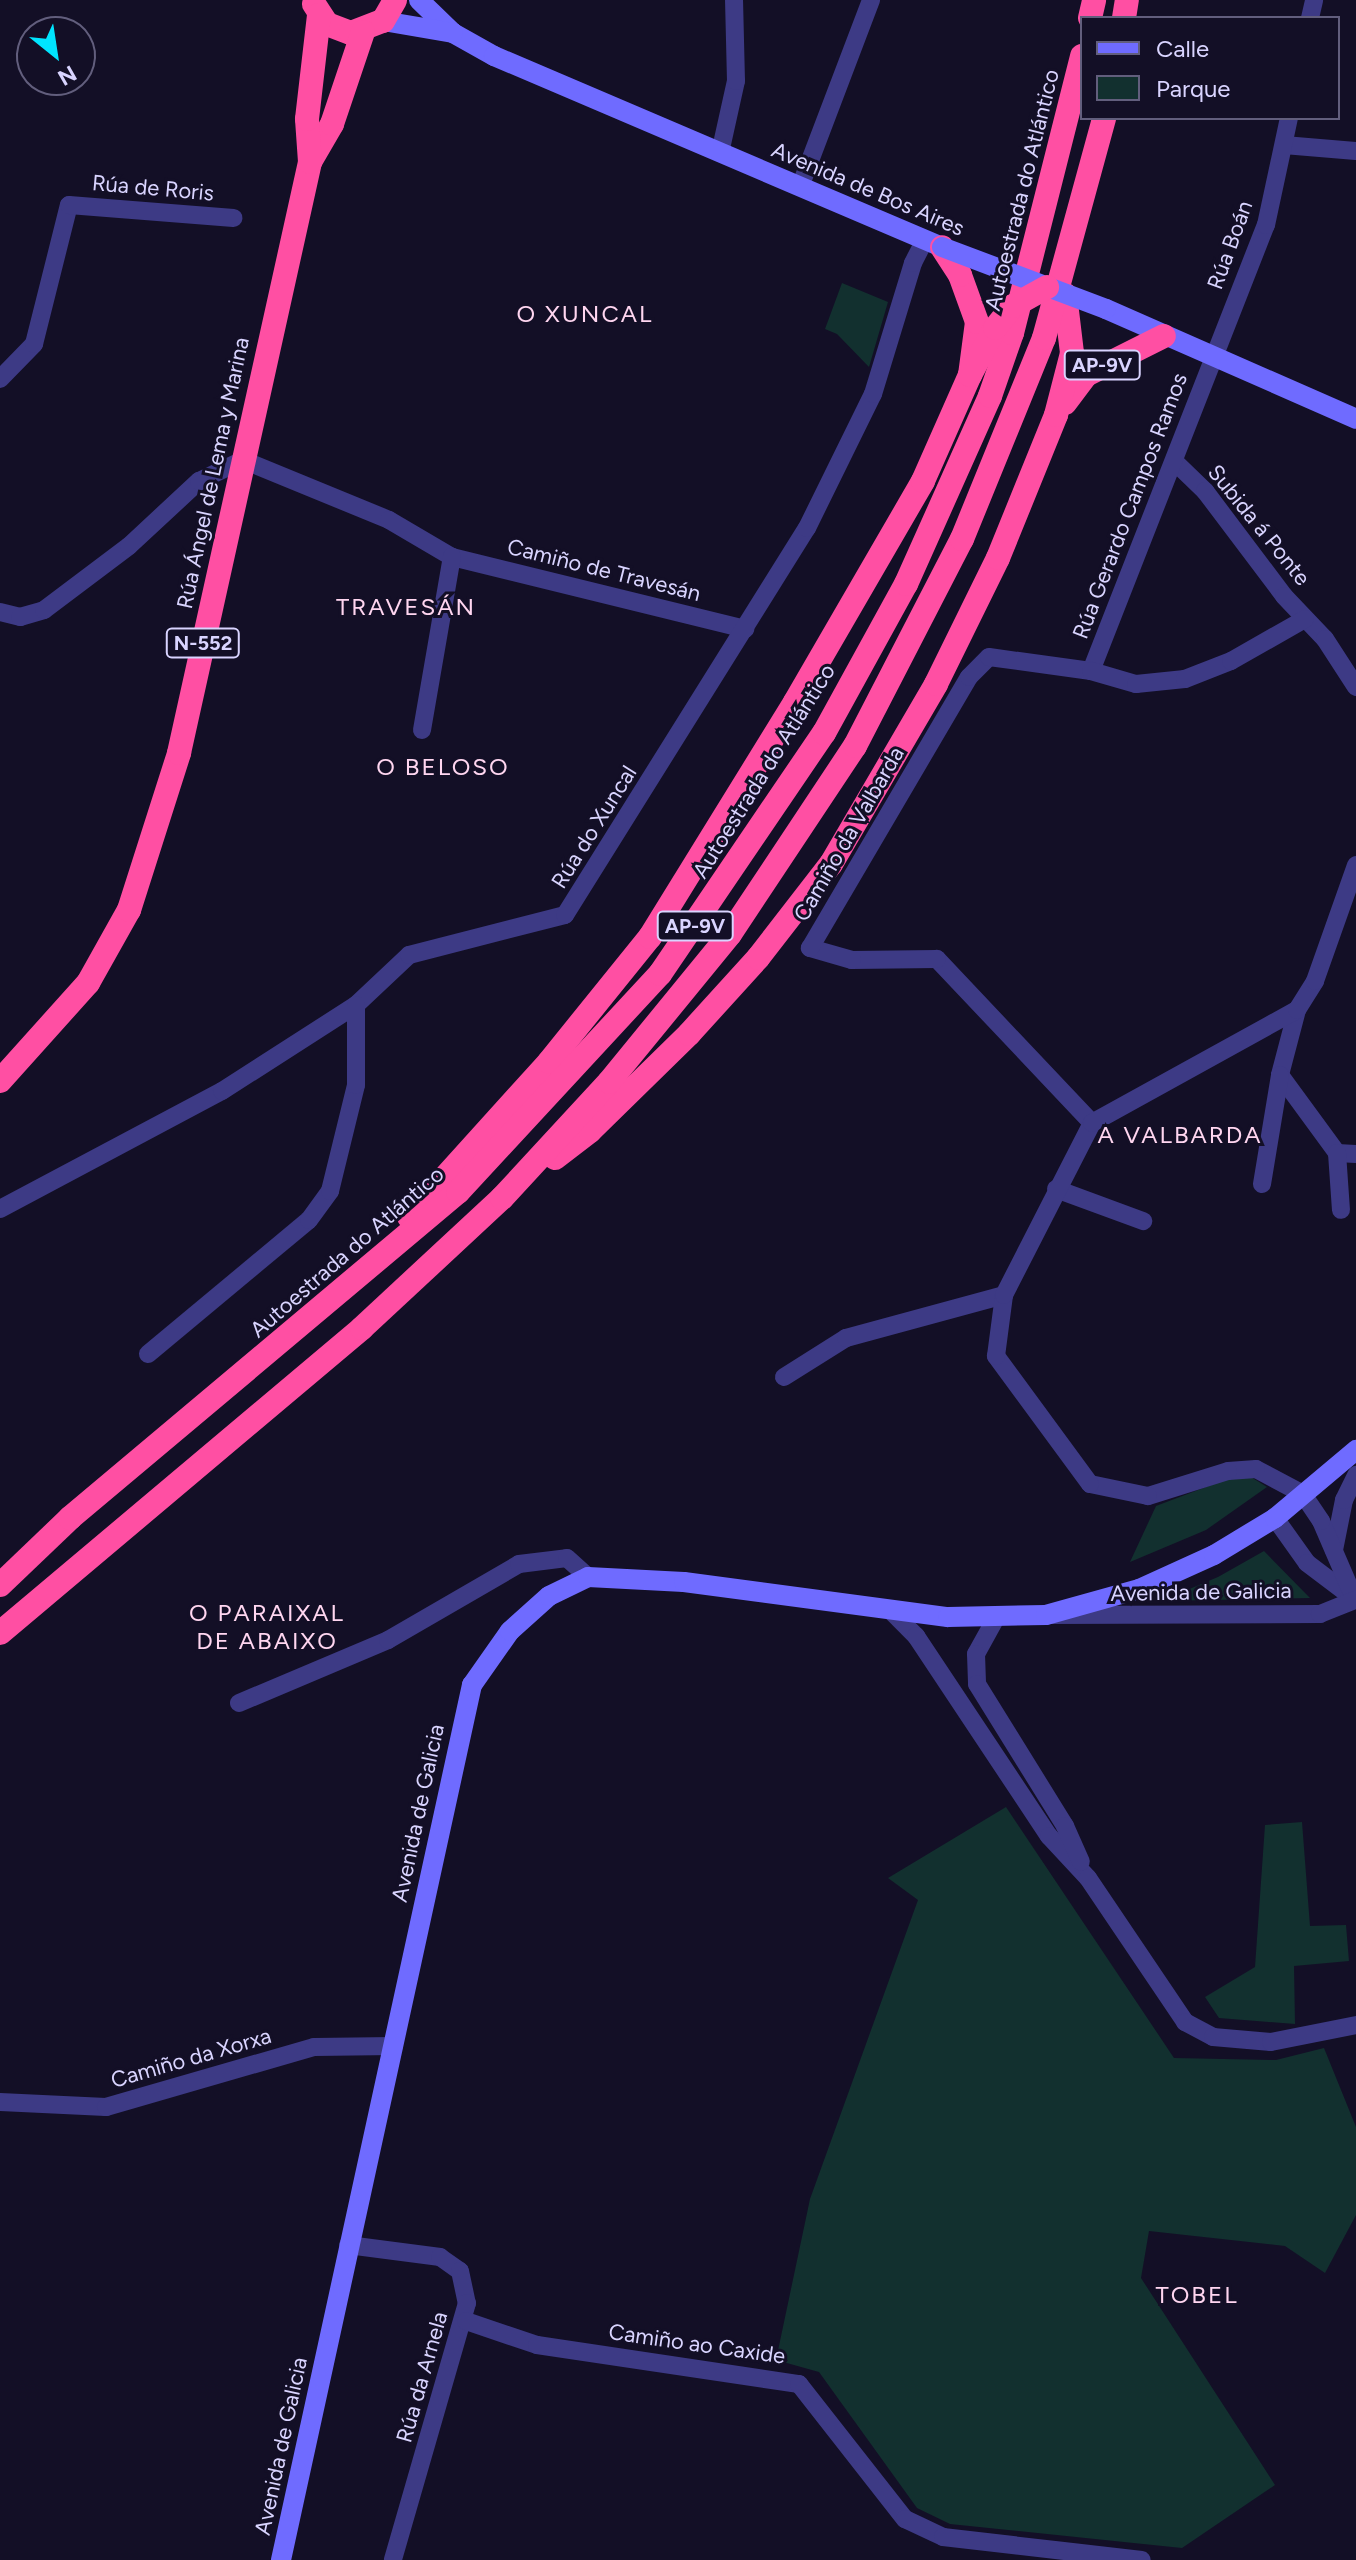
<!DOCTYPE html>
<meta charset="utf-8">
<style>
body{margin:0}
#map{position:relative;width:1356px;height:2560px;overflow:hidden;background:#130f26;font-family:Figtree,sans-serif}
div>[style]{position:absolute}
.green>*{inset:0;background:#12302f}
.street>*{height:18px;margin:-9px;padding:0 9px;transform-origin:9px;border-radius:9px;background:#3d3a85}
.secondary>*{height:20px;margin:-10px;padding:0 10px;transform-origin:10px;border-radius:10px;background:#6f6bff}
.highway>*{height:24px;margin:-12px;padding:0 12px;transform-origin:12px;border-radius:12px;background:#ff4fa3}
.secondary-bridge>*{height:20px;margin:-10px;padding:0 10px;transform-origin:10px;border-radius:10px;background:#6f6bff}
.highway-bridge>*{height:24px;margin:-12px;padding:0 12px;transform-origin:12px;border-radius:12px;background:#ff4fa3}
span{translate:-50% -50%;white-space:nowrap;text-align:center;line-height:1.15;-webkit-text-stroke:6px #130f26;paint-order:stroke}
.shield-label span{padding:2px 6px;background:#130f26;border:2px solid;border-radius:6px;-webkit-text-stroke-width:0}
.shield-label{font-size:20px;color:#d9d4ff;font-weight:700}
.street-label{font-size:22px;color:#d9d4ff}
.neighbourhood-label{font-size:24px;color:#ffd6f0;letter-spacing:2px}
.legend{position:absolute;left:1080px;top:16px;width:260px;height:104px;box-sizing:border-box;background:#130f26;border:2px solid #625e7d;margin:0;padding:10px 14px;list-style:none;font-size:24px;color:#d9d4ff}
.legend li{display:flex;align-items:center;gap:16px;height:40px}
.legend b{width:40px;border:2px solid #625e7d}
.north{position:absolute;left:16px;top:16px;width:80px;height:80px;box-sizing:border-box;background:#130f26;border:2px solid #625e7d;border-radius:50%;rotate:150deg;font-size:22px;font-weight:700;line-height:32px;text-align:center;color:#d9d4ff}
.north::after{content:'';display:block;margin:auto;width:28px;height:36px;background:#00e5ff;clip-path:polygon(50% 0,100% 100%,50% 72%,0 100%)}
</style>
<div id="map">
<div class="green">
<div style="clip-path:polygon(842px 283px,888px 302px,869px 367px,837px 334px,825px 329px)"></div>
<div style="clip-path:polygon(1251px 1477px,1267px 1487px,1206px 1530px,1130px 1562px,1156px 1506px,1227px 1479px)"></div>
<div style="clip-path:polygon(1264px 1551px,1310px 1598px,1161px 1601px,1218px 1577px)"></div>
<div style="clip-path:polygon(1006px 1807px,1174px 2058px,1276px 2060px,1324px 2048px,1356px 2127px,1356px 2215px,1325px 2273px,1285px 2246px,1149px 2231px,1141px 2278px,1275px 2485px,1182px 2548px,950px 2524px,917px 2508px,819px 2372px,776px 2360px,810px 2199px,918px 1900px,888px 1878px)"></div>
<div style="clip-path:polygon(1302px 1822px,1310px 1926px,1346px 1925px,1349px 1961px,1294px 1966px,1295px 2024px,1219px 2018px,1205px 1997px,1255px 1967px,1265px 1825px)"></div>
</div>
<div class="street">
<div style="left:1310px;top:18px;width:18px;rotate:-77deg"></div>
<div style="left:1284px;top:145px;width:72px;rotate:4.8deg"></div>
<div style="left:720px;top:153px;width:74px;rotate:-77.5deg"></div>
<div style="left:736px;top:81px;width:81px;rotate:-91.4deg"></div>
<div style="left:800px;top:187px;width:200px;rotate:-69.2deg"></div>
<div style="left:0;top:379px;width:49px;rotate:-45.8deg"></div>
<div style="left:34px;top:344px;width:143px;rotate:-75.9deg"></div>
<div style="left:69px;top:205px;width:165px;rotate:4.5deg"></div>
<div style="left:1175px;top:462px;width:42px;rotate:44deg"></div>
<div style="left:1205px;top:491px;width:131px;rotate:53deg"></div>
<div style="left:1284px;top:596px;width:59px;rotate:46.4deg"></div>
<div style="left:1325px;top:639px;width:57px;rotate:57.1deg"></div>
<div style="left:0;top:612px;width:21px;rotate:14deg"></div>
<div style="left:20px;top:617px;width:25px;rotate:-16deg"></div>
<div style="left:44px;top:610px;width:106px;rotate:-37deg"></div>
<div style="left:129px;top:546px;width:96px;rotate:-42.9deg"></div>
<div style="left:199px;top:481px;width:49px;rotate:-25.5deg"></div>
<div style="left:243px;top:460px;width:158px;rotate:22.3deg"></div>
<div style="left:389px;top:520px;width:73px;rotate:30.4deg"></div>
<div style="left:452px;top:557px;width:302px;rotate:13.8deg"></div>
<div style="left:1091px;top:671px;width:479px;rotate:-68.6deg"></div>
<div style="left:1266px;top:225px;width:109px;rotate:-77.9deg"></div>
<div style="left:422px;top:730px;width:176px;rotate:-80.2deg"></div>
<div style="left:1297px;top:1010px;width:67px;rotate:104.7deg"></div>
<div style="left:1280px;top:1075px;width:97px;rotate:53.8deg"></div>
<div style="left:1337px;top:1153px;width:19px;rotate:3deg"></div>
<div style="left:1092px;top:1123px;width:226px;rotate:-133.4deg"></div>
<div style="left:937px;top:959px;width:85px;rotate:179.3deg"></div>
<div style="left:852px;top:960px;width:44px;rotate:-164.1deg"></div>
<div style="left:810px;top:948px;width:314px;rotate:-59.6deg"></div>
<div style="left:969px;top:677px;width:28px;rotate:-45deg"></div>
<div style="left:989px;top:657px;width:103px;rotate:7.8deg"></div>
<div style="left:1091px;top:671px;width:47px;rotate:16.1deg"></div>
<div style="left:1136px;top:684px;width:49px;rotate:-5.8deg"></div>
<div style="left:1185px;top:679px;width:49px;rotate:-21.4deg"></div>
<div style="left:1231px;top:661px;width:85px;rotate:-29.6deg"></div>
<div style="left:1337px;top:1153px;width:57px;rotate:86deg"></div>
<div style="left:1262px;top:1184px;width:110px;rotate:-80.6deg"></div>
<div style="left:1056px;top:1189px;width:93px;rotate:20.2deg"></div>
<div style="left:0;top:1209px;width:251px;rotate:-28deg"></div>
<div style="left:222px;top:1091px;width:159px;rotate:-32.7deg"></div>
<div style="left:356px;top:1005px;width:73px;rotate:-43.3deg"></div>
<div style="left:409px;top:955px;width:161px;rotate:-14.4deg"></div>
<div style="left:565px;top:915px;width:456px;rotate:-58deg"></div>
<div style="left:807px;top:528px;width:149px;rotate:-63.8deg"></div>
<div style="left:873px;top:394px;width:137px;rotate:-73deg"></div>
<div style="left:913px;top:263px;width:25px;rotate:-63deg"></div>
<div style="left:148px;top:1354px;width:209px;rotate:-39.8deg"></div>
<div style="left:309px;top:1220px;width:36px;rotate:-54deg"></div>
<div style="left:330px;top:1191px;width:109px;rotate:-76.2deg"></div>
<div style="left:356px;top:1085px;width:80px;rotate:-90deg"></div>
<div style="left:784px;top:1377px;width:73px;rotate:-32.2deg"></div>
<div style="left:846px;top:1338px;width:164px;rotate:-15.2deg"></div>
<div style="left:1275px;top:1518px;width:55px;rotate:54.6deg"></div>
<div style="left:1307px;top:1563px;width:61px;rotate:37.1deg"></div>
<div style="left:1334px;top:1550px;width:51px;rotate:-78.7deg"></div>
<div style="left:1344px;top:1500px;width:28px;rotate:-64deg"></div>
<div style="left:1355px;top:1600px;width:86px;rotate:-113.3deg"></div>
<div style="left:1321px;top:1521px;width:32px;rotate:-124deg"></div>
<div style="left:1303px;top:1494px;width:53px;rotate:-152deg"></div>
<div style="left:1256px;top:1469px;width:28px;rotate:176deg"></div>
<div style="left:1228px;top:1471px;width:84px;rotate:162.6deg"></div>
<div style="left:1148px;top:1496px;width:59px;rotate:-168.3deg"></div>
<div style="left:1090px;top:1484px;width:159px;rotate:-126.3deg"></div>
<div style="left:996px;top:1356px;width:62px;rotate:-82.5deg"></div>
<div style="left:1004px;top:1295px;width:193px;rotate:-62.9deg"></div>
<div style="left:1092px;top:1123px;width:234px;rotate:-28.9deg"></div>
<div style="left:1297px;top:1010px;width:34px;rotate:-58deg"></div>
<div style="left:1315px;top:981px;width:123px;rotate:-70.5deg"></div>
<div style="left:893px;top:1613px;width:33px;rotate:45deg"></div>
<div style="left:916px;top:1636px;width:240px;rotate:56.4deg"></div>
<div style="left:1049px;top:1836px;width:57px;rotate:47.1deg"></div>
<div style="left:1088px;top:1878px;width:174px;rotate:56deg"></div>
<div style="left:1185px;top:2022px;width:32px;rotate:28deg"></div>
<div style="left:1213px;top:2037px;width:58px;rotate:4.9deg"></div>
<div style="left:1271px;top:2042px;width:87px;rotate:-11.3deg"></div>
<div style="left:1049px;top:1615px;width:271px;rotate:-0.2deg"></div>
<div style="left:1320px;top:1614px;width:38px;rotate:-22deg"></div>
<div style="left:997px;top:1616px;width:43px;rotate:118.9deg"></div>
<div style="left:976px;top:1654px;width:30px;rotate:88deg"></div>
<div style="left:977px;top:1684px;width:167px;rotate:58.2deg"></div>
<div style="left:1065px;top:1826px;width:39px;rotate:66deg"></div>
<div style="left:239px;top:1703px;width:162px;rotate:-22.9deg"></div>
<div style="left:388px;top:1640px;width:151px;rotate:-30.1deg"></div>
<div style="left:519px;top:1564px;width:48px;rotate:-7.1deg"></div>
<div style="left:567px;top:1558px;width:28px;rotate:42deg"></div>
<div style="left:0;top:2102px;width:106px;rotate:2.7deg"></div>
<div style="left:106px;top:2107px;width:216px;rotate:-16.1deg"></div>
<div style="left:314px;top:2047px;width:80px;rotate:-0.7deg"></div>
<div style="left:348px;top:2245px;width:93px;rotate:7.4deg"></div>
<div style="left:440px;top:2257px;width:24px;rotate:35deg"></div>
<div style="left:460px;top:2271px;width:33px;rotate:78deg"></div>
<div style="left:467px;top:2303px;width:267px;rotate:106.1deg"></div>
<div style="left:466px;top:2321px;width:75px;rotate:18.7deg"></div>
<div style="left:537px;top:2345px;width:265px;rotate:8.5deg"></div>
<div style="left:799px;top:2384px;width:172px;rotate:51.9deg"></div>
<div style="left:905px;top:2519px;width:42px;rotate:25.3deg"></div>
<div style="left:943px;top:2537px;width:200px;rotate:6.6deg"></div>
</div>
<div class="secondary">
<div style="left:419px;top:0;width:47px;rotate:44.1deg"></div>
<div style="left:453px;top:33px;width:47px;rotate:29.3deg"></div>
<div style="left:494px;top:56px;width:487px;rotate:23.1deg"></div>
<div style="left:383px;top:21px;width:71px;rotate:9.7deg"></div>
<div style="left:1106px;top:309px;width:273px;rotate:23.7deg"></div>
<div style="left:281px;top:2560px;width:896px;rotate:-77.69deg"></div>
<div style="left:472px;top:1685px;width:66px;rotate:-54.9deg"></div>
<div style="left:510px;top:1631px;width:52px;rotate:-41.9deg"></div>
<div style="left:549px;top:1596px;width:43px;rotate:-26deg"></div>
<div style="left:588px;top:1577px;width:96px;rotate:3deg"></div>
<div style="left:684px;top:1582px;width:266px;rotate:7.6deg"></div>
<div style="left:948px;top:1617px;width:98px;rotate:-1.2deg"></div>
<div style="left:1046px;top:1615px;width:97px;rotate:-15.6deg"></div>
<div style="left:1139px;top:1589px;width:82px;rotate:-24.4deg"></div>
<div style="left:1214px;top:1555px;width:71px;rotate:-31.2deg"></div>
<div style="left:1275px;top:1518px;width:106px;rotate:-40deg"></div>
</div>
<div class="highway">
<div style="left:314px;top:4px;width:24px;rotate:57deg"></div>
<div style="left:327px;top:24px;width:26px;rotate:21deg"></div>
<div style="left:351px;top:33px;width:34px;rotate:-21deg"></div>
<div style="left:383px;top:21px;width:24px;rotate:-60deg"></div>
<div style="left:1090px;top:18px;width:18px;rotate:-77deg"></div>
<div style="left:1124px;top:18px;width:18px;rotate:-81deg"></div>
<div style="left:310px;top:162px;width:44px;rotate:-59.9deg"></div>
<div style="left:332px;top:124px;width:97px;rotate:-71.4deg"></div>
<div style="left:1065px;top:403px;width:35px;rotate:-53deg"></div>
<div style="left:1086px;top:375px;width:87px;rotate:-26.6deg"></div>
<div style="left:0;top:1081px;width:132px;rotate:-48.1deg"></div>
<div style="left:88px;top:983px;width:84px;rotate:-60.7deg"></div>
<div style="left:129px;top:910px;width:165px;rotate:-72.3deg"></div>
<div style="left:179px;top:753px;width:605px;rotate:-77.5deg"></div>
<div style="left:310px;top:162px;width:43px;rotate:-94deg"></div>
<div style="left:307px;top:119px;width:105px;rotate:-83.4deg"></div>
<div style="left:555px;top:1158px;width:44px;rotate:-37.6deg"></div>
<div style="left:590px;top:1131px;width:139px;rotate:-44.4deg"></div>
<div style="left:689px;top:1034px;width:103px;rotate:-47.8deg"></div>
<div style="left:758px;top:958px;width:119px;rotate:-52.2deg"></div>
<div style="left:831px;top:864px;width:208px;rotate:-59.7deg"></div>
<div style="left:936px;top:684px;width:140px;rotate:-63.8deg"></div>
<div style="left:998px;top:558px;width:154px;rotate:-67.9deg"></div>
<div style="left:1056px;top:415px;width:64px;rotate:-75.5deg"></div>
<div style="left:1072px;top:353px;width:59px;rotate:-96.8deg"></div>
<div style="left:409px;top:1217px;width:209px;rotate:-47.9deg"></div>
<div style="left:549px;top:1062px;width:161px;rotate:-51.1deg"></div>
<div style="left:650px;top:937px;width:276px;rotate:-58.3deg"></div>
<div style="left:795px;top:702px;width:255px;rotate:-59.9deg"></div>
<div style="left:923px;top:481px;width:116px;rotate:-66.1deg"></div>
<div style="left:970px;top:375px;width:53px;rotate:-82.5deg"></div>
<div style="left:977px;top:322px;width:50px;rotate:-109.9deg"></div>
<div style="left:960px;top:275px;width:33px;rotate:-123deg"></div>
<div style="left:0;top:1585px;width:97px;rotate:-43.7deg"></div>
<div style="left:70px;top:1518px;width:507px;rotate:-40.04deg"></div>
<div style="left:458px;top:1192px;width:297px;rotate:-47.2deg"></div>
<div style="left:660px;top:974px;width:292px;rotate:-55.8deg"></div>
<div style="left:824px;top:733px;width:170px;rotate:-61.2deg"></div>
<div style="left:906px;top:584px;width:206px;rotate:-65.9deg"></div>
<div style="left:990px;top:396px;width:67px;rotate:-70.8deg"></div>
<div style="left:1012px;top:333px;width:286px;rotate:-75.8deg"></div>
<div style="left:0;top:1633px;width:473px;rotate:-40.1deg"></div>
<div style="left:362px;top:1328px;width:191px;rotate:-42.9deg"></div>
<div style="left:502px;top:1198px;width:158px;rotate:-47.3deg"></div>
<div style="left:609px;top:1082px;width:191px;rotate:-50.7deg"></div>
<div style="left:730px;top:934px;width:226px;rotate:-56.4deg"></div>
<div style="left:855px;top:746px;width:233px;rotate:-62.7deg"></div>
<div style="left:962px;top:539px;width:217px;rotate:-67.8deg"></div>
<div style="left:1044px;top:338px;width:228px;rotate:-74.7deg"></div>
</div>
<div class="secondary-bridge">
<div style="left:942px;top:247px;width:175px;rotate:20.7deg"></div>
</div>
<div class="highway-bridge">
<div style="left:970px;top:375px;width:53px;rotate:-62deg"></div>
<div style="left:995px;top:328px;width:28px;rotate:-51deg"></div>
<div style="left:1013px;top:306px;width:39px;rotate:-29deg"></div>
</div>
<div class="shield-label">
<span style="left:1102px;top:365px">AP-9V</span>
<span style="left:203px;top:643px">N-552</span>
<span style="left:695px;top:926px">AP-9V</span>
</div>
<div class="street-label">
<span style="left:153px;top:188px;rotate:5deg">Rúa de Roris</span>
<span style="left:868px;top:189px;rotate:23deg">Avenida de Bos Aires</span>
<span style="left:1022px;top:190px;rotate:-76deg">Autoestrada do Atlántico</span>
<span style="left:1230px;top:245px;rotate:-70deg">Rúa Boán</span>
<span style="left:213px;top:473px;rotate:-78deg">Rúa Ángel de Lema y Marina</span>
<span style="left:1130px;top:506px;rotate:-69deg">Rúa Gerardo Campos Ramos</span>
<span style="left:1259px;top:525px;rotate:51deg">Subida á Ponte</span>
<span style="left:604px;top:570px;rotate:14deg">Camiño de Travesán</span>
<span style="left:764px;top:771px;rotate:-58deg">Autoestrada do Atlántico</span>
<span style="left:594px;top:827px;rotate:-58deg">Rúa do Xuncal</span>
<span style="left:849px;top:834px;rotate:-60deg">Camiño da Valbarda</span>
<span style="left:347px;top:1252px;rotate:-41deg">Autoestrada do Atlántico</span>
<span style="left:1201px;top:1592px;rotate:-1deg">Avenida de Galicia</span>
<span style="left:418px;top:1813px;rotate:-78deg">Avenida de Galicia</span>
<span style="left:191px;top:2058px;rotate:-16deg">Camiño da Xorxa</span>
<span style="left:697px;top:2344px;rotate:8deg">Camiño ao Caxide</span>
<span style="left:422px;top:2377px;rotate:-74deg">Rúa da Arnela</span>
<span style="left:281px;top:2446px;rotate:-78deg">Avenida de Galicia</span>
</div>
<div class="neighbourhood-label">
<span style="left:585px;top:314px">O XUNCAL</span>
<span style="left:406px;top:607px">TRAVESÁN</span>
<span style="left:443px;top:767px">O BELOSO</span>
<span style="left:1180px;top:1135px">A VALBARDA</span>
<span style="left:267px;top:1627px">O PARAIXAL<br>DE ABAIXO</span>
<span style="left:1197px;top:2295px">TOBEL</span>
</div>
<ul class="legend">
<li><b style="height:10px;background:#6f6bff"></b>Calle</li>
<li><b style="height:22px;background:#12302f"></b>Parque</li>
</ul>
<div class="north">N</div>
</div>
